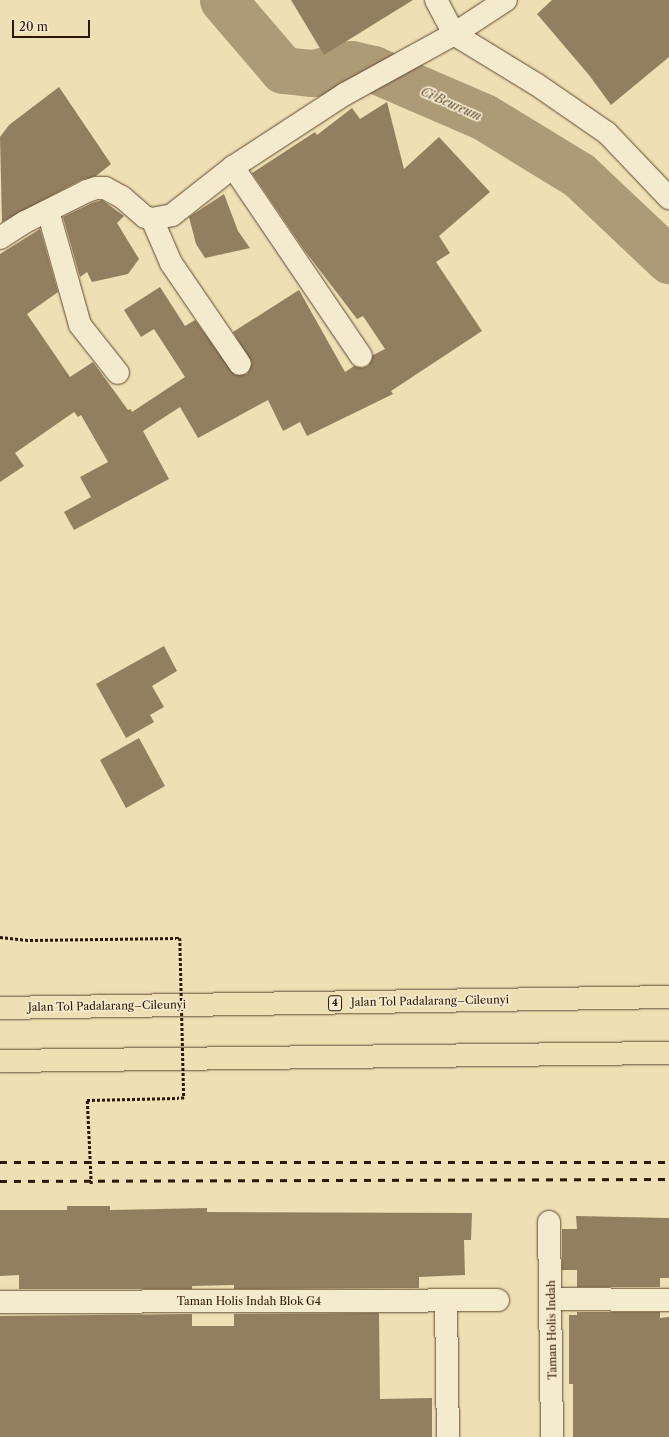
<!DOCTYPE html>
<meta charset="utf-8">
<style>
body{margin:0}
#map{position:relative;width:669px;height:1437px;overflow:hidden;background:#eedfb4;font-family:"Libre Caslon Text",serif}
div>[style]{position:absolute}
.river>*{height:47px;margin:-23.5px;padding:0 23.5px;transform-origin:23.5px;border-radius:23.5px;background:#ad9b78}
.building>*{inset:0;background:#927f60}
.path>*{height:2.5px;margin-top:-1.25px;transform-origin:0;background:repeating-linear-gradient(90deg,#2f1605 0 3px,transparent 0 5px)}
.roads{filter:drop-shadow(0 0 1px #5f4831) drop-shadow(0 0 1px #5f4831)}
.minor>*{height:22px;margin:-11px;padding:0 11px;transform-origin:11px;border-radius:11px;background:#f4eace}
.highway>*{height:22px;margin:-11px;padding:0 11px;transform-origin:11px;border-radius:11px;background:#eedfb4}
.rail>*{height:3px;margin-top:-1.5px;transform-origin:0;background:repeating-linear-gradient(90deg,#2f1605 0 7px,transparent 0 14px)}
.path-bridge>*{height:2.5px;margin-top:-1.25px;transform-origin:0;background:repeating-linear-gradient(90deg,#2f1605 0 3px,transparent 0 5px)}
span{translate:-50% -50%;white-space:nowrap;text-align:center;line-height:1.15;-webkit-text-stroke:3.5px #f4eace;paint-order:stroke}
.shield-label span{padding:1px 3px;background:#f4eace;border:1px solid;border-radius:3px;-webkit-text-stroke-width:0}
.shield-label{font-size:10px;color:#2f1605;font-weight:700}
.street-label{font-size:11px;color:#2f1605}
.water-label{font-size:12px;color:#614b33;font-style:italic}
.scale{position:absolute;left:12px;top:20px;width:78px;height:18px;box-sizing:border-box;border:2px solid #2f1605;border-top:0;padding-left:5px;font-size:12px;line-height:14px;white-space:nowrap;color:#2f1605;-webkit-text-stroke:3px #f4eace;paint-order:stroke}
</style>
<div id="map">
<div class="river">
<div style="left:223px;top:0;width:92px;rotate:49.4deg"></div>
<div style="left:283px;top:70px;width:30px;rotate:6deg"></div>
<div style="left:313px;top:73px;width:39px;rotate:-13deg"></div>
<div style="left:351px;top:64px;width:23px;rotate:13deg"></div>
<div style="left:373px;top:69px;width:121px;rotate:23.4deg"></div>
<div style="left:484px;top:117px;width:111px;rotate:31.4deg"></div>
<div style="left:579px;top:175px;width:124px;rotate:43.4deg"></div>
</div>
<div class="building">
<div style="clip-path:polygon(291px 0,413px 0,324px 55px)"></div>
<div style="clip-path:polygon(552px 0,669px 0,669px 57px,611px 105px,589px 75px,537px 14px)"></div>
<div style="clip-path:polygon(59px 87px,111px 164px,96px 176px,81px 180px,2px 222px,0 137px,9px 125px)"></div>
<div style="clip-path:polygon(387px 102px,404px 169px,439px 137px,490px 192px,439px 236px,450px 253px,436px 262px,482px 331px,391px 391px,393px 394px,307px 436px,300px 422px,283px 431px,268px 400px,198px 438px,180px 407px,143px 431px,169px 479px,74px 530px,64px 512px,91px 497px,80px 477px,108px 462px,81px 415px,78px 417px,74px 412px,15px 453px,24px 466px,0 482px,0 254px,40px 229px,58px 292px,27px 314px,70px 377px,93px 362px,128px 410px,131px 409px,132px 412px,185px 377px,154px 329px,141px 337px,124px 310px,160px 287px,185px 326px,195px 320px,235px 375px,247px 374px,252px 363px,233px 332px,299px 290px,345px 372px,354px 366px,362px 368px,368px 366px,373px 355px,385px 349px,363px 316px,357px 319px,305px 251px,252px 173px,315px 132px,317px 135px,352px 108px,360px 119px)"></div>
<div style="clip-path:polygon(224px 194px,238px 231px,250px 248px,205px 258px,196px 244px,189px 217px)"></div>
<div style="clip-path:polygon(102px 200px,124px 216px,117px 223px,139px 259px,128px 274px,92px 282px,87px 272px,80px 277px,63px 217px,92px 203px)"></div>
<div style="clip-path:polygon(164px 646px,177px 671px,152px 686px,164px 707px,150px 715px,154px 722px,126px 738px,96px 684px)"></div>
<div style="clip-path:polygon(139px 738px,165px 786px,126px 808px,100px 760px)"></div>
<div style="clip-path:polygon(67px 1206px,110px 1206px,110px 1210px,207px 1208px,207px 1212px,472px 1213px,471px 1240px,464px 1240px,465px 1275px,419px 1277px,419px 1288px,234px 1289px,234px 1285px,192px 1286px,192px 1289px,19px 1289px,19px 1275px,0 1276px,0 1210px,67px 1210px)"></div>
<div style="clip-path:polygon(576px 1216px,669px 1218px,669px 1278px,660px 1278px,660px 1287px,577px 1287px,577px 1270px,562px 1270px,562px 1229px,577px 1229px)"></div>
<div style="clip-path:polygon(577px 1312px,660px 1312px,660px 1318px,669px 1317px,669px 1437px,573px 1437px,573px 1384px,569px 1384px,569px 1315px,577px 1315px)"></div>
<div style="clip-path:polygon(379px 1313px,380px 1399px,432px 1398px,432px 1437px,0 1437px,0 1316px,192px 1314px,192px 1326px,234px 1326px,234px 1314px)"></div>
</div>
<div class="path">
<div style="left:0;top:937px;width:30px;rotate:6deg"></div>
<div style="left:30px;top:940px;width:146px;rotate:-0.8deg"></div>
<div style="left:91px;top:1184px;width:84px;rotate:-92.7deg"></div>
<div style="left:87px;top:1100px;width:91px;rotate:-1.3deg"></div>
</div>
<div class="roads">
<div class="minor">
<div style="left:436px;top:0;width:38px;rotate:62deg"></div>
<div style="left:454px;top:34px;width:96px;rotate:31.4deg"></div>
<div style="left:536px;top:84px;width:86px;rotate:34.6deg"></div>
<div style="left:607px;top:133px;width:90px;rotate:46.4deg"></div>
<div style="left:233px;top:167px;width:228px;rotate:55.9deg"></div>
<div style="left:48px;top:211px;width:118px;rotate:74.3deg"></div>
<div style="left:80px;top:325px;width:61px;rotate:51.6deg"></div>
<div style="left:152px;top:219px;width:48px;rotate:66.6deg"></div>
<div style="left:171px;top:263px;width:122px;rotate:55.7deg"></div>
<div style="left:0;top:238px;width:30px;rotate:-33deg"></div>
<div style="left:25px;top:222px;width:69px;rotate:-26.6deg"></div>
<div style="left:87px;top:191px;width:9px;rotate:-18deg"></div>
<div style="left:96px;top:188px;width:9px"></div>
<div style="left:105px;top:188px;width:19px;rotate:28deg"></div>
<div style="left:122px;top:197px;width:30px;rotate:41deg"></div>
<div style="left:145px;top:217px;width:7px;rotate:16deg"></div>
<div style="left:152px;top:219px;width:20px;rotate:-11deg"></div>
<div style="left:172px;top:215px;width:78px;rotate:-38.2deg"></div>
<div style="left:233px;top:167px;width:134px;rotate:-33.1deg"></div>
<div style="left:345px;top:94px;width:124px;rotate:-28.8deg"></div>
<div style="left:454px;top:34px;width:62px;rotate:-33.2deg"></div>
<div style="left:549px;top:1222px;width:215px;rotate:89.2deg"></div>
<div style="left:552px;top:1299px;width:117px;rotate:0.5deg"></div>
<div style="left:446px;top:1300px;width:137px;rotate:89.2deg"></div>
<div style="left:0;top:1302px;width:498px;rotate:-0.2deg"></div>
</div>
<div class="highway">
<div style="left:0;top:1008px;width:669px;rotate:-0.94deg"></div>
<div style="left:0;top:1061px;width:669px;rotate:-0.69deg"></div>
</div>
</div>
<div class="rail">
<div style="left:0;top:1162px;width:669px"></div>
<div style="left:0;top:1181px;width:669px;rotate:-0.17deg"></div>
</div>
<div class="path-bridge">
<div style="left:176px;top:938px;width:4px"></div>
<div style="left:180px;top:938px;width:160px;rotate:88.6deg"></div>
<div style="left:184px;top:1098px;width:6px;rotate:180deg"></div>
</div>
<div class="shield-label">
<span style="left:335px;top:1003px">4</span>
</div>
<div class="street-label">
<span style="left:430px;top:1001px;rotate:-1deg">Jalan Tol Padalarang–Cileunyi</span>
<span style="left:107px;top:1006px;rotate:-1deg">Jalan Tol Padalarang–Cileunyi</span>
<span style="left:249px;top:1301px">Taman Holis Indah Blok G4</span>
<span style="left:552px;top:1330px;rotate:-91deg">Taman Holis Indah</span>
</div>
<div class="water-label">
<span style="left:451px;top:104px;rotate:24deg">Ci Beureum</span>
</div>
<div class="scale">20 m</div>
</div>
